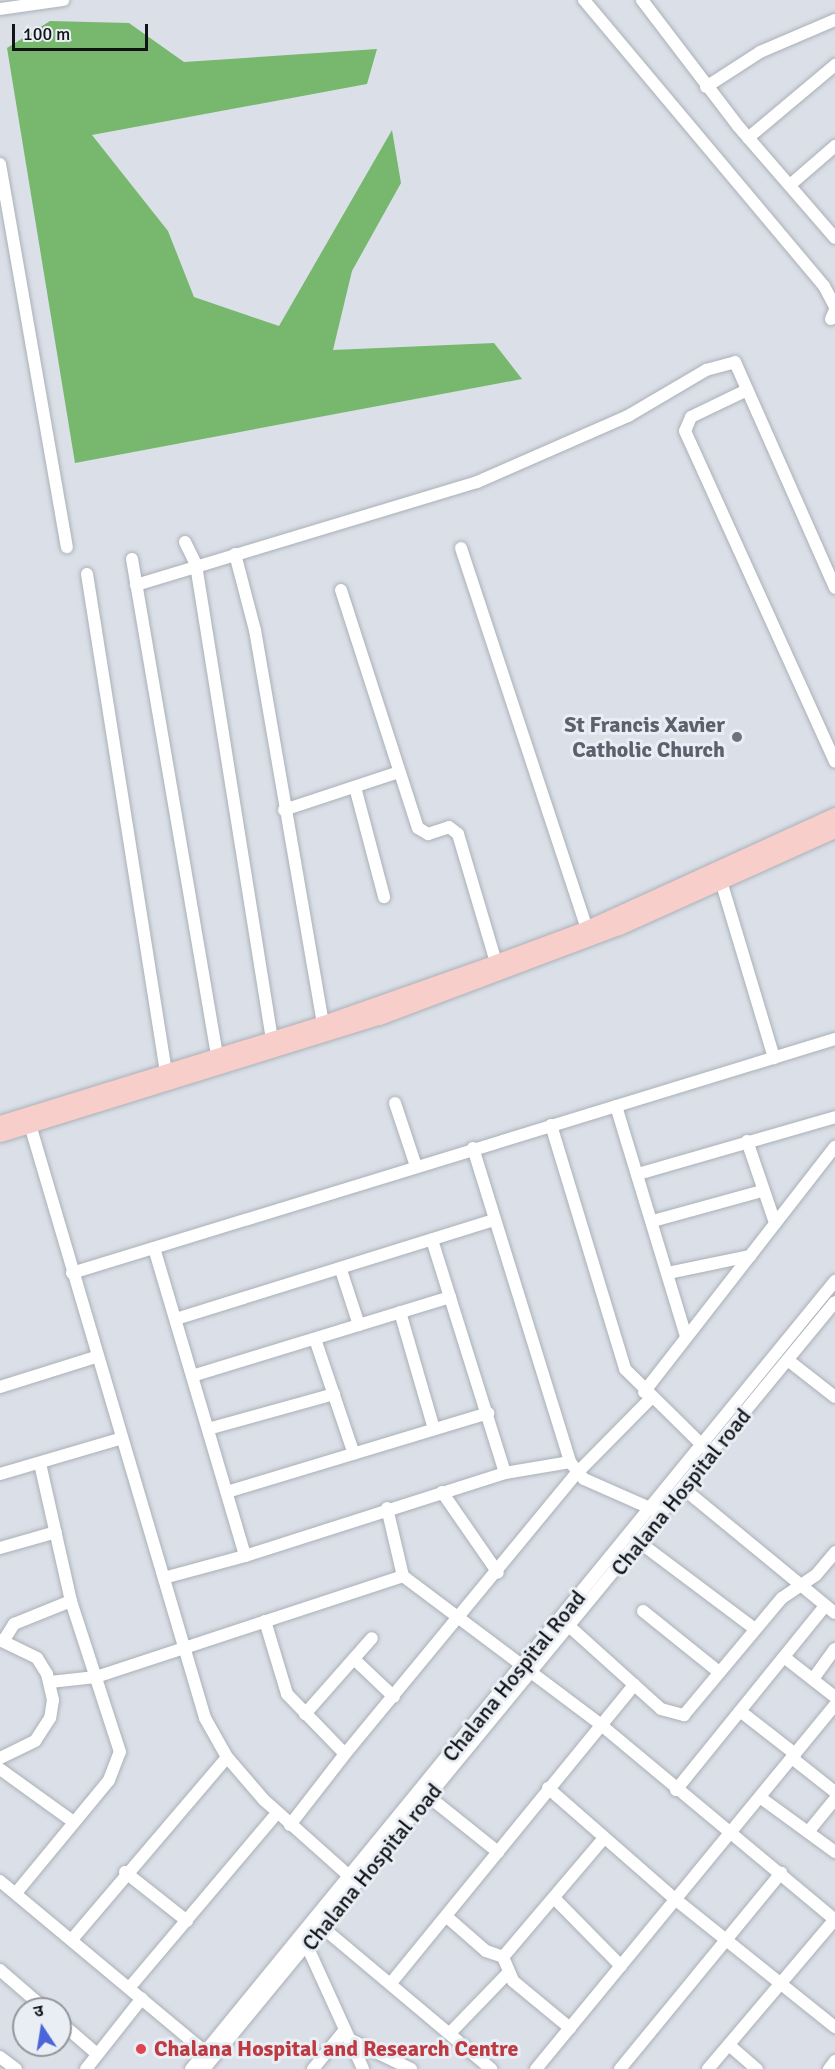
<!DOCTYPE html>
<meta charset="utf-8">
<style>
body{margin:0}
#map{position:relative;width:835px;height:2069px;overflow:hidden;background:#dbe0e8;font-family:Signika,"Noto Sans Devanagari",sans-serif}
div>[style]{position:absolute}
.forest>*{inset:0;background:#77b86e}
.roads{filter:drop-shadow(0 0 2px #abb0b7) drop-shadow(0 0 2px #abb0b7)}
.minor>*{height:12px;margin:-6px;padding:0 6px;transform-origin:6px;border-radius:6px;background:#fff}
.major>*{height:15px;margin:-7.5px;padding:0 7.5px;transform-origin:7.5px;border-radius:7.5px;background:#f7ceca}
.dots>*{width:16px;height:16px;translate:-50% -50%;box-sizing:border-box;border:3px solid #e9eef5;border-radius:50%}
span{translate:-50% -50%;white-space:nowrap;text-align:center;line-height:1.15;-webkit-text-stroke:6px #e9eef5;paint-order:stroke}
.worship-label{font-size:22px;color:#5b616d;font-weight:700}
.right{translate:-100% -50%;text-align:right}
.street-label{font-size:22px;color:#121316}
.health-label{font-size:22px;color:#be3a42;font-weight:700}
.left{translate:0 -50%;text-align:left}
.north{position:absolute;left:12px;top:1997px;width:60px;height:60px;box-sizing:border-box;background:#e9eef5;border:2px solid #93969c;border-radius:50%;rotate:348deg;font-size:16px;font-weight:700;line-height:24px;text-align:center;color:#121316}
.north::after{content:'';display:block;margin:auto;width:21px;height:27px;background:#4c64d9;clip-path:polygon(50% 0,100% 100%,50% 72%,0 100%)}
.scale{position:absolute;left:12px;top:24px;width:136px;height:27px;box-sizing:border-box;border:3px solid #121316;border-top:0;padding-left:8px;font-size:18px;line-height:21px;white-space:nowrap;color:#121316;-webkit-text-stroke:4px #e9eef5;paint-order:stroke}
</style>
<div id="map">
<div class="forest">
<div style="clip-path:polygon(50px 21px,129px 23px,184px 62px,377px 49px,367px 84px,92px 135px,168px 231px,194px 297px,279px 326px,392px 130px,401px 183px,352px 271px,333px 350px,494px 343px,522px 379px,75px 463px,7px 48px)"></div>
</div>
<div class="roads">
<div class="minor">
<div style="left:584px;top:0;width:373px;rotate:50deg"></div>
<div style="left:824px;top:286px;width:24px;rotate:62deg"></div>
<div style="left:642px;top:0;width:158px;rotate:52.7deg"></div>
<div style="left:738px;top:126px;width:148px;rotate:49.1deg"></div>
<div style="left:0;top:9px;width:64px;rotate:-8.1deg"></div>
<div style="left:706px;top:87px;width:64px;rotate:-32.9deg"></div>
<div style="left:760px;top:52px;width:82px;rotate:-23.1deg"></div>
<div style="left:748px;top:138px;width:114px;rotate:-40deg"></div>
<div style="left:0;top:164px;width:389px;rotate:80.1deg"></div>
<div style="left:790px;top:185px;width:60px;rotate:-40.9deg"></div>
<div style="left:831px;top:319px;width:10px;rotate:-66deg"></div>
<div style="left:747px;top:390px;width:62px;rotate:154.3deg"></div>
<div style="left:691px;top:417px;width:15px;rotate:113deg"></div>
<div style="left:685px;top:431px;width:363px;rotate:65.6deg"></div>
<div style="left:185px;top:542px;width:25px;rotate:64deg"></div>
<div style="left:196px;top:565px;width:480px;rotate:80.9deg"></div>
<div style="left:461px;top:548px;width:400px;rotate:71.7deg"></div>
<div style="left:235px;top:554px;width:79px;rotate:75.3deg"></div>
<div style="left:255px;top:630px;width:399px;rotate:80.2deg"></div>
<div style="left:132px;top:559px;width:503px;rotate:80.28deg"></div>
<div style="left:87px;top:574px;width:504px;rotate:80.99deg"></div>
<div style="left:136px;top:585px;width:356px;rotate:-16.8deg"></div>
<div style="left:477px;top:482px;width:165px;rotate:-23.6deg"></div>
<div style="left:628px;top:416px;width:91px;rotate:-30.5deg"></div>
<div style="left:706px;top:370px;width:30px;rotate:-15deg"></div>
<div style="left:735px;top:362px;width:247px;rotate:66.1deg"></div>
<div style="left:341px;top:590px;width:250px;rotate:72.1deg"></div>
<div style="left:418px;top:828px;width:12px;rotate:31deg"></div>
<div style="left:428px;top:834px;width:22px;rotate:-18deg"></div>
<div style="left:449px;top:827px;width:11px;rotate:38deg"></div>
<div style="left:458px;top:834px;width:134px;rotate:73.5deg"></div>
<div style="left:355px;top:787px;width:114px;rotate:75.2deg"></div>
<div style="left:284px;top:810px;width:121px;rotate:-18.3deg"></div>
<div style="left:721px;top:881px;width:185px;rotate:73.3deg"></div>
<div style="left:395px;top:1103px;width:66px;rotate:71.6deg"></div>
<div style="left:616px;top:1106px;width:241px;rotate:73.1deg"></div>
<div style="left:28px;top:1118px;width:626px;rotate:73.56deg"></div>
<div style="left:205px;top:1718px;width:45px;rotate:60.6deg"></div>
<div style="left:227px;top:1757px;width:57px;rotate:49.3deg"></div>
<div style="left:264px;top:1800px;width:122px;rotate:41.7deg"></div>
<div style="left:551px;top:1125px;width:255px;rotate:73.1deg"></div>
<div style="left:625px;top:1369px;width:111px;rotate:44.6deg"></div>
<div style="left:747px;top:1141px;width:87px;rotate:71.1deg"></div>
<div style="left:473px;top:1148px;width:329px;rotate:72.8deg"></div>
<div style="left:570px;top:1462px;width:22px;rotate:51deg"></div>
<div style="left:584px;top:1479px;width:80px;rotate:23.7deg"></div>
<div style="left:638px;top:1174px;width:205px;rotate:-16.1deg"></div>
<div style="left:653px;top:1221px;width:113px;rotate:-15.4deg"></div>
<div style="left:433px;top:1243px;width:241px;rotate:72.6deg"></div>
<div style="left:154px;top:1248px;width:321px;rotate:73.5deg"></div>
<div style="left:245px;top:1556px;width:273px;rotate:-17.7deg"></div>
<div style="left:505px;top:1473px;width:66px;rotate:-9.6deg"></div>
<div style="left:341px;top:1270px;width:58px;rotate:71.9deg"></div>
<div style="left:72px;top:1273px;width:798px;rotate:-17.05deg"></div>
<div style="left:668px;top:1273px;width:84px;rotate:-11.7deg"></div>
<div style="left:400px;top:1312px;width:122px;rotate:73.8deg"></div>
<div style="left:176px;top:1319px;width:333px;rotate:-17.3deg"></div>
<div style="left:315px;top:1339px;width:121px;rotate:71.3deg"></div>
<div style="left:789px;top:1361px;width:58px;rotate:38deg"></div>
<div style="left:192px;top:1376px;width:270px;rotate:-17deg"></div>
<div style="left:0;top:1387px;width:101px;rotate:-17.4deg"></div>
<div style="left:644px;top:1392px;width:311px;rotate:-52.1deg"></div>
<div style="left:208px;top:1429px;width:131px;rotate:-15.5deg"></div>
<div style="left:0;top:1474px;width:127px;rotate:-16.4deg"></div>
<div style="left:684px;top:1489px;width:195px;rotate:39.4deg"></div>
<div style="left:227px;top:1492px;width:273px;rotate:-16.8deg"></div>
<div style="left:442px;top:1492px;width:98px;rotate:55.3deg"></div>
<div style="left:387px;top:1508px;width:70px;rotate:76.8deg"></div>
<div style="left:639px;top:1542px;width:145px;rotate:36.9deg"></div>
<div style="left:0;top:1548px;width:58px;rotate:-15.9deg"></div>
<div style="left:164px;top:1578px;width:84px;rotate:-15.2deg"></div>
<div style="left:643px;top:1611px;width:97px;rotate:38.8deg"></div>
<div style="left:265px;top:1621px;width:76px;rotate:73.2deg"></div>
<div style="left:287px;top:1694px;width:83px;rotate:46deg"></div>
<div style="left:345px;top:1754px;width:90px;rotate:127.8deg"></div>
<div style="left:570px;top:1627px;width:122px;rotate:42deg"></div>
<div style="left:661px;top:1709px;width:24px;rotate:15deg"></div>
<div style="left:684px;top:1715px;width:153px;rotate:-50.1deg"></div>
<div style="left:782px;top:1598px;width:41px;rotate:-34.1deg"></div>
<div style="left:816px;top:1575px;width:30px;rotate:-50deg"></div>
<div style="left:0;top:1640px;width:41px;rotate:25.9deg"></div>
<div style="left:37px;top:1658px;width:19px;rotate:58deg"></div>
<div style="left:47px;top:1674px;width:27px;rotate:77deg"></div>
<div style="left:53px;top:1700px;width:18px;rotate:99deg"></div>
<div style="left:50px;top:1718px;width:27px;rotate:123deg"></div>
<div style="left:35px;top:1741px;width:39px;rotate:154deg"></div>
<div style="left:4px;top:1640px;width:19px;rotate:-58deg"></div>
<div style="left:14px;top:1624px;width:61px;rotate:-22deg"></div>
<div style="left:784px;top:1657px;width:65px;rotate:38.1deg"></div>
<div style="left:354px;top:1659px;width:55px;rotate:43.5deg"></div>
<div style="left:813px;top:1679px;width:37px;rotate:-54deg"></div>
<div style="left:50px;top:1682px;width:46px;rotate:-6.2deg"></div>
<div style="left:96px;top:1677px;width:323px;rotate:-18.2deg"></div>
<div style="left:403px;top:1576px;width:246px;rotate:36.9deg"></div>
<div style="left:600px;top:1724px;width:306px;rotate:39.8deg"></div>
<div style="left:740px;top:1711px;width:70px;rotate:38deg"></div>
<div style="left:305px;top:1714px;width:101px;rotate:-48.6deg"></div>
<div style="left:345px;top:1754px;width:364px;rotate:-50.5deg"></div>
<div style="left:577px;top:1473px;width:105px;rotate:-45.4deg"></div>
<div style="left:792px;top:1758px;width:55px;rotate:38.3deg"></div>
<div style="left:0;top:1769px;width:87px;rotate:35.7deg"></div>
<div style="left:548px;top:1788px;width:169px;rotate:41.2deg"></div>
<div style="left:675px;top:1899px;width:205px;rotate:38.7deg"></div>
<div style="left:676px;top:1790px;width:237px;rotate:-51deg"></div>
<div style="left:428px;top:1796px;width:90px;rotate:38.7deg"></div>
<div style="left:761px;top:1798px;width:92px;rotate:36.1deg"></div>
<div style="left:808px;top:1832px;width:43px;rotate:-50.7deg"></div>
<div style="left:125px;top:1872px;width:79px;rotate:38.3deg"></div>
<div style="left:0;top:1881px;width:275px;rotate:39.8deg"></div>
<div style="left:16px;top:1893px;width:146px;rotate:-50.5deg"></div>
<div style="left:109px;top:1780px;width:30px;rotate:-69deg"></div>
<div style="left:120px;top:1752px;width:159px;rotate:-108deg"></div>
<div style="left:71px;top:1601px;width:141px;rotate:-102.7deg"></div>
<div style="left:555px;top:1899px;width:94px;rotate:45.4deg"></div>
<div style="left:447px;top:1917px;width:52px;rotate:41.1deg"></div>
<div style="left:486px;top:1951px;width:18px;rotate:19deg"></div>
<div style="left:503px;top:1957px;width:156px;rotate:-49.7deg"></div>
<div style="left:322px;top:1927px;width:221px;rotate:40deg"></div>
<div style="left:74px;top:1937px;width:236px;rotate:-49.6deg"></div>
<div style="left:307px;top:1946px;width:135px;rotate:65.5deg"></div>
<div style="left:503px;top:1957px;width:26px;rotate:67deg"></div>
<div style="left:513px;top:1981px;width:74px;rotate:39.5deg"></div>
<div style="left:0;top:1970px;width:60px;rotate:40.9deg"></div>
<div style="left:391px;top:1983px;width:385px;rotate:-50.8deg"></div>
<div style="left:130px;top:1987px;width:228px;rotate:-49.8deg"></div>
<div style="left:60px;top:2022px;width:49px;rotate:40.9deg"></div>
<div style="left:450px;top:2033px;width:83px;rotate:-46deg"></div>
<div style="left:349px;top:2039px;width:69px;rotate:25.8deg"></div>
<div style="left:729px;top:2045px;width:37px;rotate:41deg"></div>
<div style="left:0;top:2057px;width:20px;rotate:37deg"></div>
<div style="left:86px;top:2069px;width:90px;rotate:-51.7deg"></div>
<div style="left:191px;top:2069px;width:1018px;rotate:-50.74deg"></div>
<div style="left:204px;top:2069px;width:993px;rotate:-50.56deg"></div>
<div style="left:313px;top:2069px;width:49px;rotate:-50.8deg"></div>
<div style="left:536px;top:2069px;width:471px;rotate:-50.6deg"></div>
<div style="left:620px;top:2069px;width:254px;rotate:-50.6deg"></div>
<div style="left:708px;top:2069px;width:197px;rotate:-49.7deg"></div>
<div style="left:829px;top:2069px;width:10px;rotate:-53deg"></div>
</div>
<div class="major">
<div style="left:0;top:1123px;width:338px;rotate:-17.2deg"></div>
<div style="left:323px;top:1023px;width:183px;rotate:-19.4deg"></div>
<div style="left:496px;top:962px;width:97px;rotate:-20.5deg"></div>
<div style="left:587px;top:928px;width:273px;rotate:-24.5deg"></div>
<div style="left:0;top:1134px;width:397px;rotate:-17.2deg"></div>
<div style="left:379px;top:1017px;width:256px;rotate:-20.6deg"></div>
<div style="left:619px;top:927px;width:237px;rotate:-24.2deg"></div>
</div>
</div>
<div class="dots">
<div style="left:737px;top:737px;background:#6b7280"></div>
<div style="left:141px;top:2049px;background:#e0444e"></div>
</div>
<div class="worship-label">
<span class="right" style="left:725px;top:737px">St Francis Xavier<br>Catholic Church</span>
</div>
<div class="street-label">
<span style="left:681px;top:1492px;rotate:-51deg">Chalana Hospital road</span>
<span style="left:514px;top:1676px;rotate:-51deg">Chalana Hospital Road</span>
<span style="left:372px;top:1867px;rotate:-51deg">Chalana Hospital road</span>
</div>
<div class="health-label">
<span class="left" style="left:154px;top:2049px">Chalana Hospital and Research Centre</span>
</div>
<div class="north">उ</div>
<div class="scale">100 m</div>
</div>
